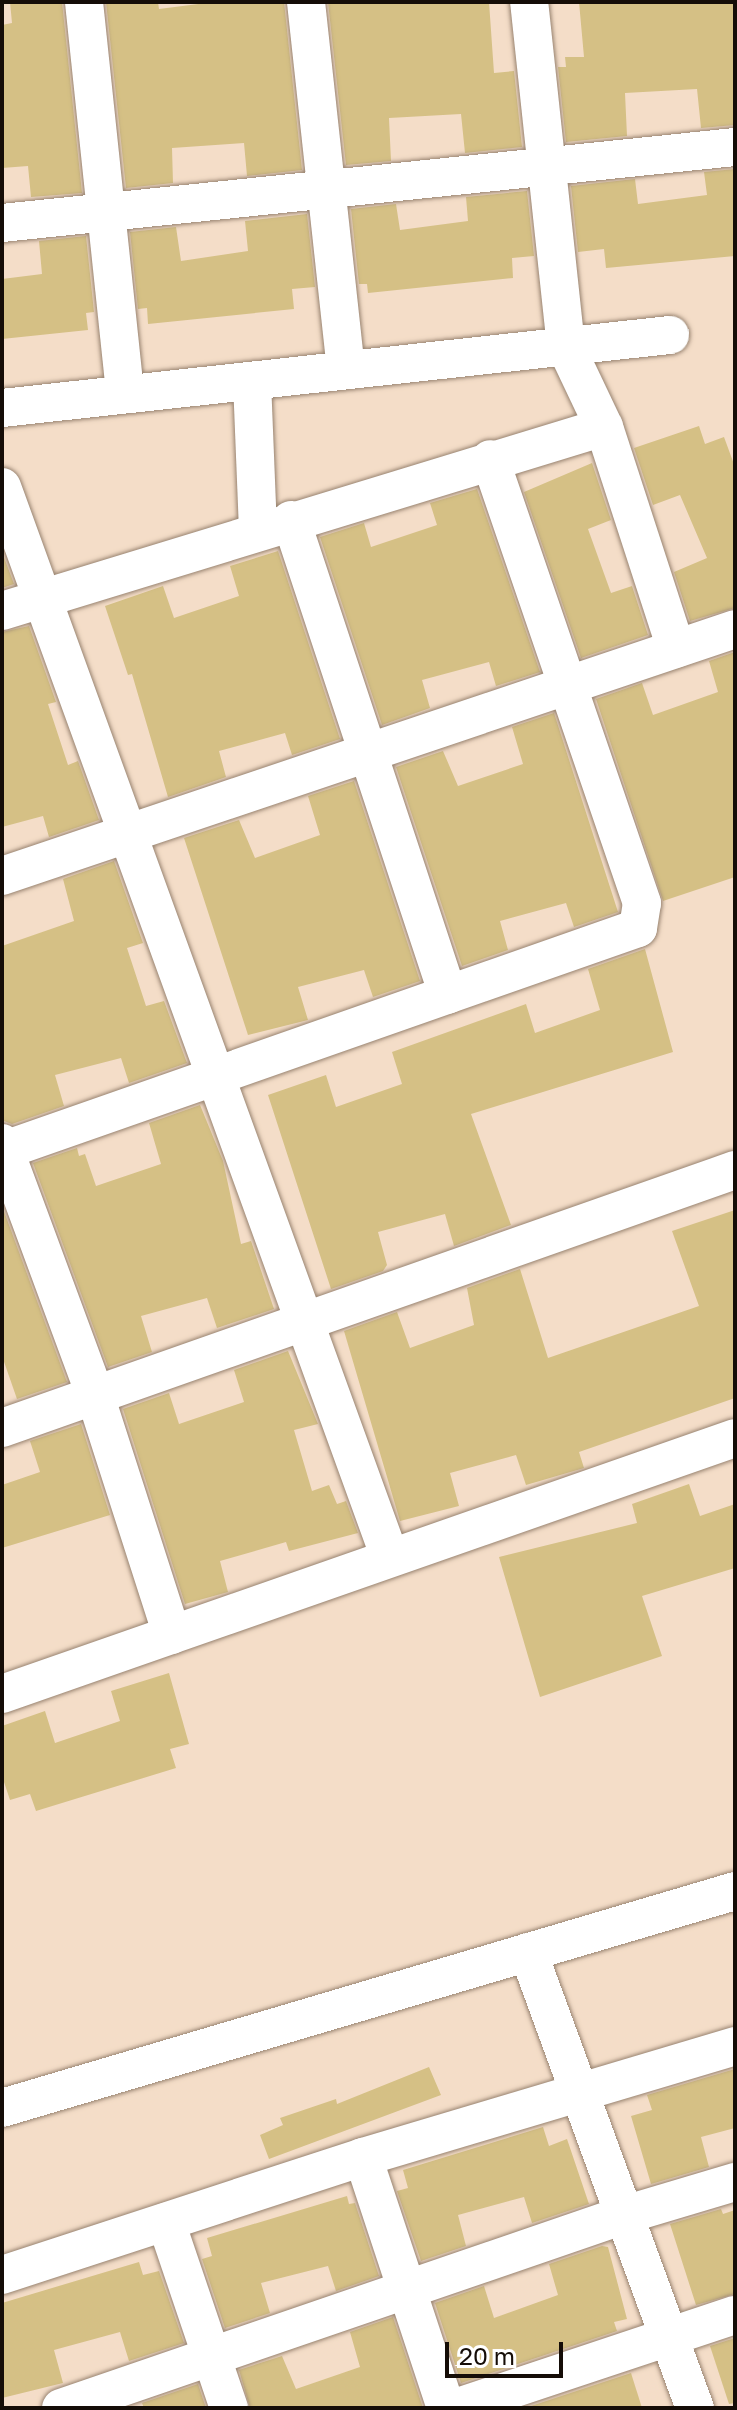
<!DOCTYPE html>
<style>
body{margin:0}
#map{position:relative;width:737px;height:2410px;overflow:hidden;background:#f4ddc8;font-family:"Golos Text",sans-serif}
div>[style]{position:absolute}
.building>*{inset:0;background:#d5c085}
.roads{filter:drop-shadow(0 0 2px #988370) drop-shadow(0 0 2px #988370)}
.minor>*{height:38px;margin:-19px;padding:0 19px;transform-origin:19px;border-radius:19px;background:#fff}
span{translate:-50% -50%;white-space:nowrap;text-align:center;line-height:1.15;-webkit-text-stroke:7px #fff;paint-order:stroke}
.frame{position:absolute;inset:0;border:4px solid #150d07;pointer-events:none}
.scale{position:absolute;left:445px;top:2342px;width:118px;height:36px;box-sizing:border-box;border:4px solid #150d07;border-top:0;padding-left:10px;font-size:24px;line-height:28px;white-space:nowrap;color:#150d07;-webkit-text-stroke:6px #fff;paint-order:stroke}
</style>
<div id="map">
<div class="building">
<div style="clip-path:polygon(10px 2px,62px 2px,82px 193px,31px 197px,28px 166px,2px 168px,2px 25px,12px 23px)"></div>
<div style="clip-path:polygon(106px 2px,158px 2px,159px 9px,214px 2px,284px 2px,302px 170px,247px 176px,244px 143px,172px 148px,173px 183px,126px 188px)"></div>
<div style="clip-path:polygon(328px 2px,489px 2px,494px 73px,514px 71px,522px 147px,465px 153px,461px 114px,389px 118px,391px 161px,346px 165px)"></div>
<div style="clip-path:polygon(579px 2px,735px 2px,735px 125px,701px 128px,697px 89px,625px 93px,627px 136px,566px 142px,558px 67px,566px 67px,565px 57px,584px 57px)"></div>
<div style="clip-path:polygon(735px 169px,735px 256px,606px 268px,604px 249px,578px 252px,571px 186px,635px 179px,638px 204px,707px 195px,704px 172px)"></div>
<div style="clip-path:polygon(527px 191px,534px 256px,512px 258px,513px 278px,368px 293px,367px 284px,359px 284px,351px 209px,396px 204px,400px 230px,468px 221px,466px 197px)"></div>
<div style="clip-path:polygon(307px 214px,315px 287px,292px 289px,294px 309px,148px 324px,147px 308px,138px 309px,130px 232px,176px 227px,181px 261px,248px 251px,245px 221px)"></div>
<div style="clip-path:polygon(86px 236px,94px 312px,86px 313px,88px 330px,2px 339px,2px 279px,42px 274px,39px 241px)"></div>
<div style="clip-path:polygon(699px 426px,705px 444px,724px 437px,735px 467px,735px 608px,690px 621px,674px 572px,707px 558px,680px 495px,653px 505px,634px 448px)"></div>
<div style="clip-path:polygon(592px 463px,611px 520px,588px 529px,611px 593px,632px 586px,648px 635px,581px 658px,524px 492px)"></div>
<div style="clip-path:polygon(477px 489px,540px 672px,496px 686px,489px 662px,422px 680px,430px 708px,382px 725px,320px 537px,364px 523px,371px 547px,437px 525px,430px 503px)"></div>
<div style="clip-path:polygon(278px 551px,340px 739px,292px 755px,285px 733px,219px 751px,226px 777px,168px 797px,132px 674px,128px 675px,105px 606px,163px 586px,174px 618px,239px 596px,230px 566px)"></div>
<div style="clip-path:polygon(2px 552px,14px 584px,2px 588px)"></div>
<div style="clip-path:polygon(29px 626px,56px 702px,48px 704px,68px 765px,78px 761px,99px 820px,49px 837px,43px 816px,2px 827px,2px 632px)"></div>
<div style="clip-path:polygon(735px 652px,735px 877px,663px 901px,596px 699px,642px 683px,653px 715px,718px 692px,709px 661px)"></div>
<div style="clip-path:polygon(554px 713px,618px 912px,574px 927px,566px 903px,500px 921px,508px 950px,462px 966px,396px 767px,443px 751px,458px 786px,523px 764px,512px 727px)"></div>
<div style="clip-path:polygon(354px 781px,420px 981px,373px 997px,364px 970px,298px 987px,308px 1020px,248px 1035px,184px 838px,239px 820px,255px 858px,320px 835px,308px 796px)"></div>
<div style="clip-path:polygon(114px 861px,143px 943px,127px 948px,146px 1006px,164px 1001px,187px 1063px,129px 1083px,121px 1058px,55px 1075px,64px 1106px,12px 1124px,4px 1121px,2px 946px,74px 921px,63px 879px)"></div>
<div style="clip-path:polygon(645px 949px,673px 1052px,471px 1114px,511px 1225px,454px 1246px,445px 1214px,378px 1232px,387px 1265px,383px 1271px,331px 1289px,268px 1095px,326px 1075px,336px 1107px,402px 1084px,392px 1052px,526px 1004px,535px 1033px,600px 1010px,588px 969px)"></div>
<div style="clip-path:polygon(200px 1105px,223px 1161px,241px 1244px,251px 1241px,274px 1309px,217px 1328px,207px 1298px,141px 1316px,152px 1352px,108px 1367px,33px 1163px,77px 1148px,79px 1156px,85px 1154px,96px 1186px,161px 1164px,149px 1123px)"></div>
<div style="clip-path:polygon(2px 1206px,67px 1382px,17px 1399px,2px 1356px)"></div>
<div style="clip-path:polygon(735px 1210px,735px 1398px,579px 1452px,584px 1468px,526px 1485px,516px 1455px,450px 1473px,459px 1506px,400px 1521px,344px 1331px,397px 1312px,410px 1348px,474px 1325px,467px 1288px,520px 1269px,548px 1358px,699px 1306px,672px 1231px)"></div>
<div style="clip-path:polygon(288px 1351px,318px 1424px,294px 1430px,312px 1491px,329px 1485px,337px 1504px,346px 1501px,358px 1533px,289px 1551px,286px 1542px,220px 1561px,228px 1592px,185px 1604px,123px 1409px,169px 1393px,179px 1424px,244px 1402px,234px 1370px)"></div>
<div style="clip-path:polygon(81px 1424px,110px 1515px,2px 1548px,2px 1485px,40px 1472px,30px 1441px)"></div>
<div style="clip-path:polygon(689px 1484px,700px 1516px,735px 1504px,735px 1568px,642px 1596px,662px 1656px,540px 1697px,499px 1557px,637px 1523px,632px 1504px)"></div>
<div style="clip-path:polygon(169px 1673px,189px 1744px,170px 1749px,176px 1768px,36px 1811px,30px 1794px,10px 1800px,2px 1776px,2px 1726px,45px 1711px,55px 1743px,120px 1721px,111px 1691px)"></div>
<div style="clip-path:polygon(429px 2067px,441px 2095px,269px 2159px,260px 2135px,283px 2125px,280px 2118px,336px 2099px,337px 2104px)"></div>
<div style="clip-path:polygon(735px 2069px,735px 2128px,701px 2137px,709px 2167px,651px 2184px,631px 2116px,652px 2110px,647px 2095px)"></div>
<div style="clip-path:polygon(543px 2127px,549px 2146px,567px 2139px,589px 2204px,532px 2223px,524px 2197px,458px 2215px,466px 2246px,421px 2261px,397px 2191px,408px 2188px,403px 2170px)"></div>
<div style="clip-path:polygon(347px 2196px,349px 2204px,355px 2203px,379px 2276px,336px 2291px,328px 2266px,261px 2283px,270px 2313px,225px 2328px,202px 2259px,212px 2256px,207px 2238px)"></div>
<div style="clip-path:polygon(721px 2209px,723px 2214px,735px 2210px,735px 2294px,696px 2305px,670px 2224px)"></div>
<div style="clip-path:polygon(602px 2246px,608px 2247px,627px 2319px,614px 2322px,617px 2331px,461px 2383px,435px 2303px,484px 2286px,494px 2318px,558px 2295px,549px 2264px)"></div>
<div style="clip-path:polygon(139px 2262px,143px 2275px,159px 2271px,184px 2343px,129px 2361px,120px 2332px,54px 2350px,63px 2383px,2px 2398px,2px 2303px)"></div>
<div style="clip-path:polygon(393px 2317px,423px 2408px,250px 2408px,239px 2370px,282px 2356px,296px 2389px,360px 2367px,350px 2332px)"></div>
<div style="clip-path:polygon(735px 2338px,735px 2403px,729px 2404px,710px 2346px)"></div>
<div style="clip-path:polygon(631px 2373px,642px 2408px,525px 2408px)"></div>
<div style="clip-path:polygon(198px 2384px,206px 2408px,144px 2408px,142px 2403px)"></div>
</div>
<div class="roads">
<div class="minor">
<div style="left:84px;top:2px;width:394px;rotate:84deg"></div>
<div style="left:306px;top:2px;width:368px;rotate:83.8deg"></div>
<div style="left:2px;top:223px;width:737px;rotate:-5.92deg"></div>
<div style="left:252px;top:381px;width:149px;rotate:87.7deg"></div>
<div style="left:2px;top:408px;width:672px;rotate:-6.24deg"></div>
<div style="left:604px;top:427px;width:233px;rotate:72deg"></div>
<div style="left:2px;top:487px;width:1136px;rotate:70.08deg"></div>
<div style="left:291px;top:520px;width:500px;rotate:71.71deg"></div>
<div style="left:2px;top:611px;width:629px;rotate:-17deg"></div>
<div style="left:604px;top:427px;width:89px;rotate:-115.4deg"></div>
<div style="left:566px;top:347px;width:347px;rotate:-96.1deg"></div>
<div style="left:2px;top:876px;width:773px;rotate:-18.62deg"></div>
<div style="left:2px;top:1143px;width:265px;rotate:69.7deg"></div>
<div style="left:94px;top:1392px;width:255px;rotate:72.2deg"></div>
<div style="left:2px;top:1151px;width:674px;rotate:-19.32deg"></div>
<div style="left:638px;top:928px;width:25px;rotate:-81deg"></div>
<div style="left:642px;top:903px;width:469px;rotate:-108.9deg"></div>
<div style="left:2px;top:1428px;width:777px;rotate:-19.39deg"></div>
<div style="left:2px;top:1694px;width:776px;rotate:-19.25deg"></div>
<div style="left:528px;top:1952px;width:486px;rotate:69.9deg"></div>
<div style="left:2px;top:2108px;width:764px;rotate:-16.49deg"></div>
<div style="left:363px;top:2157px;width:264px;rotate:71.7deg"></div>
<div style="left:166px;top:2222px;width:196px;rotate:71.3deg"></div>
<div style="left:2px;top:2275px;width:380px;rotate:-18.1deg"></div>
<div style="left:363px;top:2157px;width:388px;rotate:-16.6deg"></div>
<div style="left:61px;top:2408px;width:595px;rotate:-18.92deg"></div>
<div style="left:624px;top:2215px;width:116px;rotate:-16.6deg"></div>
<div style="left:455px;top:2408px;width:295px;rotate:-18.4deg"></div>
</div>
</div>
<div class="frame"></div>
<div class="scale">20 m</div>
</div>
